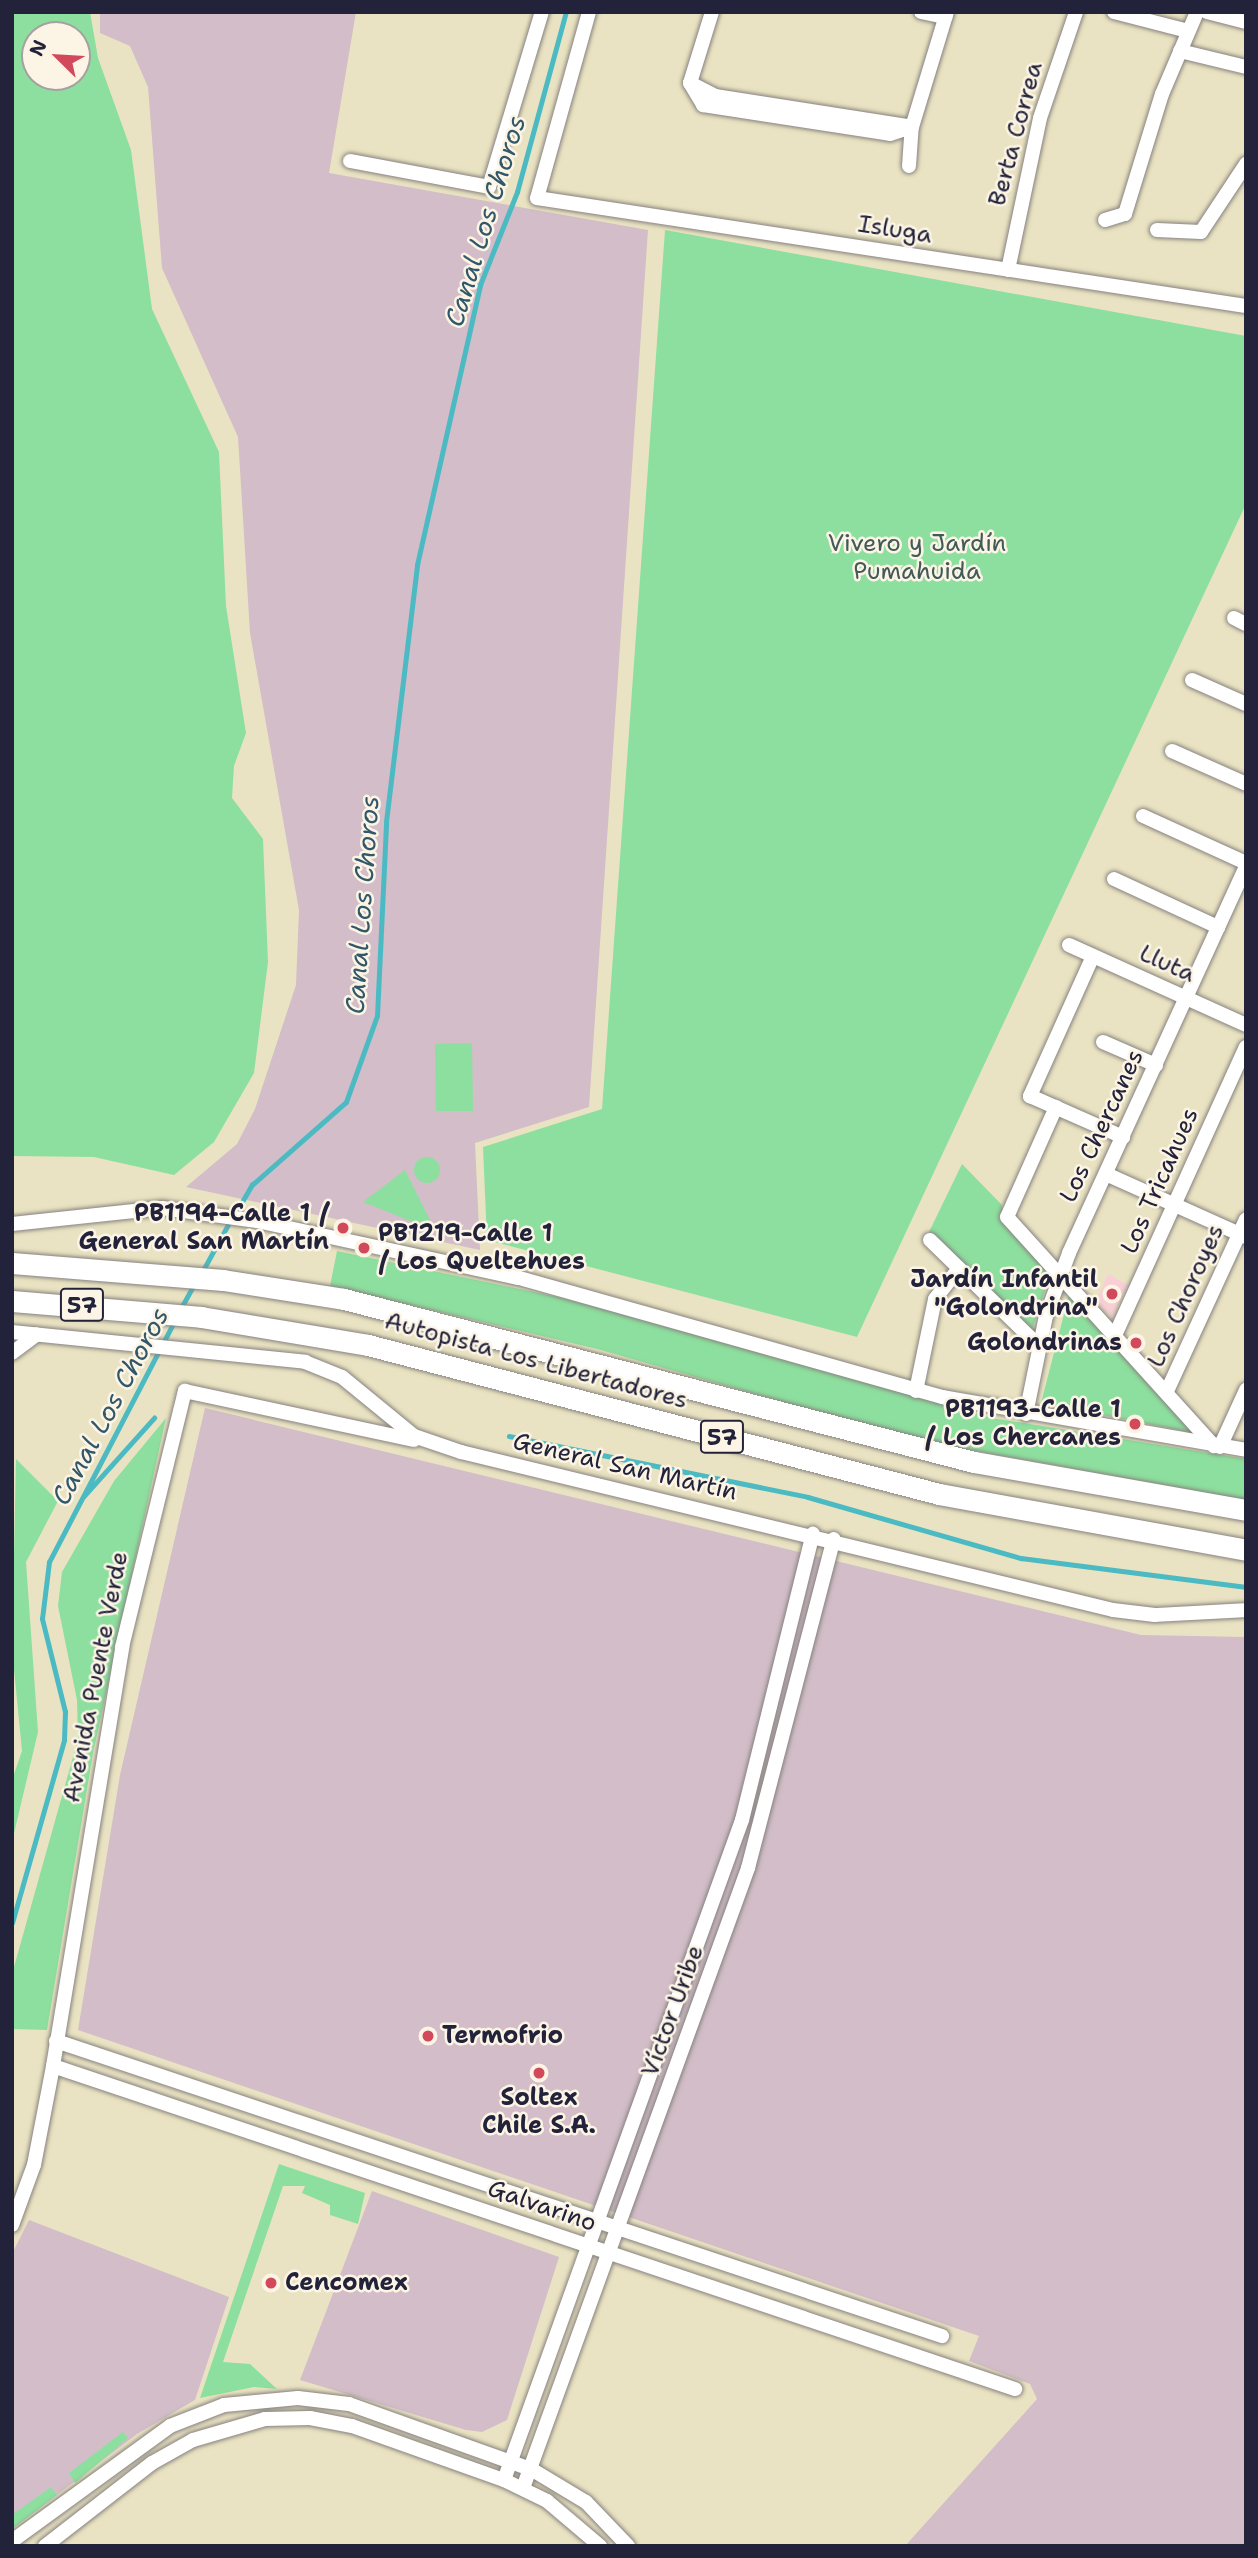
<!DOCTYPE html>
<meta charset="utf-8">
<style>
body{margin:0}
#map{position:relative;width:1258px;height:2558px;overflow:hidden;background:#eae3c3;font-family:"Shantell Sans",sans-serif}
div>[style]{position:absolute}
.built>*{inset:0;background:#f7cfd5}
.industrial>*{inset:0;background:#d2bdc8}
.green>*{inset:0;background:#8ddf9f}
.round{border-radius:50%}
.stream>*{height:4.5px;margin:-2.25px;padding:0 2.25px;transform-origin:2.25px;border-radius:2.25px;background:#4cbac2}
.roads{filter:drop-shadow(0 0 2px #86827f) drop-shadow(0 0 2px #86827f)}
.minor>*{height:14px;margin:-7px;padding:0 7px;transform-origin:7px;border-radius:7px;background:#fff}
.highway>*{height:21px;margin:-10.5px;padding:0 10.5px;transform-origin:10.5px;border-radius:10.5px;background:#fff}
.dots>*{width:19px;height:19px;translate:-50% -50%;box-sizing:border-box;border:4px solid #fcf5e5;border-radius:50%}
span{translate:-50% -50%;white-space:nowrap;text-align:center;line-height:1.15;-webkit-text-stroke:5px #fcf5e5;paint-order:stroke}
.shield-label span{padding:2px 5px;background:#fcf5e5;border:2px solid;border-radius:5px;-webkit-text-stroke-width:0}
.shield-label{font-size:23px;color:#22223b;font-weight:700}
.street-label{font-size:24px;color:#22223b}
.park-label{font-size:24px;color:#425b59}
.poi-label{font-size:24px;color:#22223b;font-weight:700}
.right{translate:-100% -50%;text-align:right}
.left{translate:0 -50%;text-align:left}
.water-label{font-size:26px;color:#31576a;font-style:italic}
.frame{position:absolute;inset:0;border:14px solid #22223b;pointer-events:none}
.north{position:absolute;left:21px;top:21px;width:70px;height:70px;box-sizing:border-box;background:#fcf5e5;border:2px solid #a5a1a1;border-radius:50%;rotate:294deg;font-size:19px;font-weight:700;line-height:28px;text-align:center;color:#22223b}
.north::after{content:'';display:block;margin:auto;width:24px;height:32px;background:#d1495b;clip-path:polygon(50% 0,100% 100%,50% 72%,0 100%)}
</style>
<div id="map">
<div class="built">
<div style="clip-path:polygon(1108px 1274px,1128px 1285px,1112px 1317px,1096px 1302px)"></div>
</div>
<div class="industrial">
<div style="clip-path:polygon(100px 12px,356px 12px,329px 173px,648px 230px,589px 1107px,475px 1143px,480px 1250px,186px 1187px,237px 1144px,255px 1109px,296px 985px,299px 910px,250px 633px,238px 437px,162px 268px,148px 87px,130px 46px,100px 33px)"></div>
<div style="clip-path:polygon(205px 1408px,1141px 1635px,1246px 1637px,1246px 2546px,905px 2546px,1037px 2399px,1030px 2384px,969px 2361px,979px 2336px,78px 2030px,120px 1775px)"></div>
<div style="clip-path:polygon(372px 2191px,559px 2257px,507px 2420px,482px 2432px,466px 2430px,300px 2380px)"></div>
<div style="clip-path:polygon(29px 2220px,229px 2297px,195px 2400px,137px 2434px,12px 2529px,12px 2254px)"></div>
</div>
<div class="green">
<div style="clip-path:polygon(evenodd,12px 12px,90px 12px,98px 58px,131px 150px,152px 309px,219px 452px,226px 606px,246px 733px,234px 766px,232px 798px,263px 839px,268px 962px,254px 1073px,214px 1142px,174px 1175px,94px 1157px,12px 1156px,12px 12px,77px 35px,77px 77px,35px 77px,35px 35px,77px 35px)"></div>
<div style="clip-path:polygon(665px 230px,1246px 336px,1246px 504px,857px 1337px,487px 1240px,483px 1147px,602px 1109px)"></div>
<div style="clip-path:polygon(472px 1043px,473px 1111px,436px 1111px,435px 1044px)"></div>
<div class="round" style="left:414px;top:1157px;width:26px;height:26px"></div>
<div style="clip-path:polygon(962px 1164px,1002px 1205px,1005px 1223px,1051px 1272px,1032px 1330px,929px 1232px)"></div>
<div style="clip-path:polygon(405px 1170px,430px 1220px,423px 1226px,363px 1202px)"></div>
<div style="clip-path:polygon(337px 1251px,563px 1298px,992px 1418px,1246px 1459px,1246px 1500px,920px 1441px,597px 1349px,330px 1286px)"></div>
<div style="clip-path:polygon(1071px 1287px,1194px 1433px,1041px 1403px)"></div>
<div style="clip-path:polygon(166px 1418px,93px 1753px,47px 2030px,12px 2029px,12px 1974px,78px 1739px,77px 1700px,58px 1606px,62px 1572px,114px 1481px)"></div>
<div style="clip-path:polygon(16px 1459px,58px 1501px,26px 1562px,38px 1732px,12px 1842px,12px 1780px,22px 1751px,12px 1649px)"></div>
<div style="clip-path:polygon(279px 2164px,365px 2193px,358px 2224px,330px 2215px,330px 2205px,302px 2193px,305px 2186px,283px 2186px,223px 2362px,250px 2364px,277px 2389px,254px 2387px,200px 2398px)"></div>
<div style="clip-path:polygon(123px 2432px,128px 2438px,75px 2483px,69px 2473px)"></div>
<div style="clip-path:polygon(51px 2487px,57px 2495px,12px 2529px,12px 2515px)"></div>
</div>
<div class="stream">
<div style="left:235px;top:1214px;width:34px;rotate:-60deg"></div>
<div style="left:252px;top:1185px;width:125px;rotate:-41.4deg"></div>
<div style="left:346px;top:1102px;width:91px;rotate:-70.2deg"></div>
<div style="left:377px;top:1016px;width:194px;rotate:-87.3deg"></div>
<div style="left:386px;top:822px;width:259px;rotate:-83.1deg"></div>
<div style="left:417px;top:565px;width:287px;rotate:-77.3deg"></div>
<div style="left:480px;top:285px;width:100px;rotate:-68.3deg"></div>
<div style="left:517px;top:192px;width:187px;rotate:-74.8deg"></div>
<div style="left:202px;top:1272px;width:58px;rotate:-61.2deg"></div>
<div style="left:181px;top:1308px;width:26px;rotate:-61deg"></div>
<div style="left:509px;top:1436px;width:305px;rotate:11.5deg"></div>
<div style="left:808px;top:1497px;width:222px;rotate:16deg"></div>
<div style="left:1021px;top:1558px;width:227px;rotate:7.3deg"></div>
<div style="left:84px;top:1496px;width:105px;rotate:-48.1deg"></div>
<div style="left:12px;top:1923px;width:190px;rotate:-74.1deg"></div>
<div style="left:64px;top:1740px;width:28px;rotate:-88deg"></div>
<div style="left:65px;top:1712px;width:96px;rotate:-103.9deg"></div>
<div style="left:42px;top:1619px;width:57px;rotate:-83deg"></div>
<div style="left:49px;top:1562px;width:271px;rotate:-62.5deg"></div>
</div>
<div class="roads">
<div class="minor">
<div style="left:589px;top:12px;width:193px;rotate:105.6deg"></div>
<div style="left:537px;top:198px;width:717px;rotate:8.66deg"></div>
<div style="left:712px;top:12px;width:74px;rotate:107.2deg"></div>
<div style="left:690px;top:83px;width:26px;rotate:59deg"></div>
<div style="left:703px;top:105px;width:189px;rotate:8.8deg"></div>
<div style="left:890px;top:134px;width:23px;rotate:-18deg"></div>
<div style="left:921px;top:12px;width:25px;rotate:12deg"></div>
<div style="left:1114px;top:12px;width:76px;rotate:14.4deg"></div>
<div style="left:1207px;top:12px;width:40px;rotate:14.4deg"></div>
<div style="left:1180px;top:51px;width:68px;rotate:13.6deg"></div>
<div style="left:690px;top:83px;width:28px;rotate:27deg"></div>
<div style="left:715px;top:96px;width:199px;rotate:8.9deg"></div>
<div style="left:350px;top:161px;width:141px;rotate:10.6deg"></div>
<div style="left:489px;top:187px;width:183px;rotate:-73.2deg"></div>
<div style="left:909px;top:166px;width:39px;rotate:-86deg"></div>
<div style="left:912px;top:127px;width:120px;rotate:-73.1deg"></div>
<div style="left:1105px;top:220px;width:21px;rotate:-17deg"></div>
<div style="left:1125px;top:214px;width:126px;rotate:-72.9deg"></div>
<div style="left:1162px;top:94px;width:89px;rotate:-66.9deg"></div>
<div style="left:1157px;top:230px;width:44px;rotate:2.6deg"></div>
<div style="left:1201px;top:232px;width:82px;rotate:-56.5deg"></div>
<div style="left:1008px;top:270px;width:155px;rotate:-78.1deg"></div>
<div style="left:1040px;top:118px;width:112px;rotate:-71.2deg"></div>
<div style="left:1234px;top:618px;width:13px;rotate:27deg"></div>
<div style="left:1192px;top:680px;width:59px;rotate:24deg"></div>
<div style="left:1172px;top:751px;width:81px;rotate:24deg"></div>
<div style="left:1143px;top:816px;width:113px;rotate:24.5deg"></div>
<div style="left:1114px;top:879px;width:115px;rotate:24.8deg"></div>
<div style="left:1069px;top:945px;width:194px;rotate:24.3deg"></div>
<div style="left:1093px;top:956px;width:154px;rotate:114.2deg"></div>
<div style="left:1030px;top:1096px;width:102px;rotate:23.8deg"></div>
<div style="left:1103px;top:1042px;width:58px;rotate:23.5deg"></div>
<div style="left:1056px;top:1107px;width:120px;rotate:114deg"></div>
<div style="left:1007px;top:1217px;width:309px;rotate:47.9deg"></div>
<div style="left:1106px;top:1174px;width:154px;rotate:24.2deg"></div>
<div style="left:12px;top:1224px;width:151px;rotate:-6.1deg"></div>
<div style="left:162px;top:1208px;width:96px;rotate:7.8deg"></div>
<div style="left:257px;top:1221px;width:268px;rotate:12.3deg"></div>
<div style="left:519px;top:1278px;width:440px;rotate:15.7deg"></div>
<div style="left:943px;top:1397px;width:308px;rotate:9.9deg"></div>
<div style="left:930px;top:1240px;width:152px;rotate:44.2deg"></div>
<div style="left:12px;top:1332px;width:295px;rotate:5.8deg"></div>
<div style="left:305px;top:1362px;width:40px;rotate:22deg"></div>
<div style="left:342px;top:1377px;width:93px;rotate:39.3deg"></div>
<div style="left:414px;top:1436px;width:50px;rotate:18.8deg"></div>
<div style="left:461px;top:1452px;width:671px;rotate:13.62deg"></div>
<div style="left:1113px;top:1610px;width:42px;rotate:6.8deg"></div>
<div style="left:1155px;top:1615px;width:91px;rotate:-3.1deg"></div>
<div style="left:1116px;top:1333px;width:314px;rotate:-65.6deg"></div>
<div style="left:12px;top:1353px;width:31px;rotate:-37deg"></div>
<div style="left:916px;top:1391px;width:94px;rotate:-78.3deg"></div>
<div style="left:935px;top:1299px;width:39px;rotate:-52deg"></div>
<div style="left:1167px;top:1391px;width:189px;rotate:-65.3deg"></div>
<div style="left:1026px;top:1414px;width:100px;rotate:-78.5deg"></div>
<div style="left:1046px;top:1316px;width:67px;rotate:-69.9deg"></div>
<div style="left:1069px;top:1253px;width:426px;rotate:-65.4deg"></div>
<div style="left:1220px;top:1447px;width:63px;rotate:-65.5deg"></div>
<div style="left:56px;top:2041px;width:934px;rotate:18.42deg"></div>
<div style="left:53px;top:2066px;width:1015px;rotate:18.56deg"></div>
<div style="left:12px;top:2225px;width:64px;rotate:-69.9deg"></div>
<div style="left:34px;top:2165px;width:101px;rotate:-79.1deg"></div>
<div style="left:53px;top:2066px;width:425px;rotate:-80.6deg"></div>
<div style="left:122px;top:1647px;width:264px;rotate:-76.2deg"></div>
<div style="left:185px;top:1391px;width:234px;rotate:12.1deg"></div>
<div style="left:504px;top:2480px;width:702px;rotate:-70.17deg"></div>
<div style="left:742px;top:1820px;width:295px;rotate:-76.1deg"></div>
<div style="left:523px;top:2488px;width:660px;rotate:-70.05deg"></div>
<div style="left:748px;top:1868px;width:340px;rotate:-75.4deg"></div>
<div style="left:12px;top:2541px;width:195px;rotate:-36deg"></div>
<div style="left:170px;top:2426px;width:58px;rotate:-21.3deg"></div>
<div style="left:224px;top:2405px;width:74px;rotate:-5.4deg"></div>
<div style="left:298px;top:2398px;width:51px;rotate:6.7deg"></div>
<div style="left:349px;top:2404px;width:193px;rotate:19.7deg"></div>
<div style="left:531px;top:2469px;width:64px;rotate:31deg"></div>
<div style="left:586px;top:2502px;width:61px;rotate:46.3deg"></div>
<div style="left:45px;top:2546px;width:135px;rotate:-37.8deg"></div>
<div style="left:152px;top:2463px;width:47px;rotate:-29.3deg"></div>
<div style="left:193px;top:2440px;width:75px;rotate:-16.3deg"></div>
<div style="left:265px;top:2419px;width:45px;rotate:-1.3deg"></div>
<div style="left:310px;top:2418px;width:43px;rotate:10.8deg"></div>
<div style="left:352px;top:2426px;width:161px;rotate:19.6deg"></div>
<div style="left:504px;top:2480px;width:48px;rotate:26deg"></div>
<div style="left:547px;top:2501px;width:70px;rotate:40.3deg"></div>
</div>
<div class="highway">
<div style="left:12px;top:1263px;width:212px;rotate:4.6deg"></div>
<div style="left:223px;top:1280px;width:122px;rotate:8.9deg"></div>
<div style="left:344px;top:1299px;width:651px;rotate:14.51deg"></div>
<div style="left:974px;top:1462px;width:276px;rotate:10deg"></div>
<div style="left:12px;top:1301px;width:190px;rotate:4.8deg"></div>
<div style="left:201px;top:1317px;width:169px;rotate:9.5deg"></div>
<div style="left:368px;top:1345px;width:590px;rotate:14.62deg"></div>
<div style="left:939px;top:1494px;width:312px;rotate:10.3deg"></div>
</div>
</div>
<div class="dots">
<div style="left:343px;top:1228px;background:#d1495b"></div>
<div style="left:364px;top:1248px;background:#d1495b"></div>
<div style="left:1112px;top:1294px;background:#d1495b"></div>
<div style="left:1136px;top:1343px;background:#d1495b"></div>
<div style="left:1135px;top:1424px;background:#d1495b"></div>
<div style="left:428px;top:2036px;background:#d1495b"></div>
<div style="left:539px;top:2073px;background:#d1495b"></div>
<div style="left:271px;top:2283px;background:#d1495b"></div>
</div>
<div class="shield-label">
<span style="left:82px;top:1305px">57</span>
<span style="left:722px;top:1437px">57</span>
</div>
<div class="street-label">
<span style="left:1016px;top:134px;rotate:-75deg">Berta Correa</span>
<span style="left:895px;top:230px;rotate:9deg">Isluga</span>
<span style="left:1167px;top:964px;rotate:24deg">Lluta</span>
<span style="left:1102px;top:1126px;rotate:-65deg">Los Chercanes</span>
<span style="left:1160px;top:1181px;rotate:-66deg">Los Tricahues</span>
<span style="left:1186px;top:1296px;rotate:-66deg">Los Choroyes</span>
<span style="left:536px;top:1361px;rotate:15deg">Autopista Los Libertadores</span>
<span style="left:625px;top:1467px;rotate:13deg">General San Martín</span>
<span style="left:96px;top:1677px;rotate:-79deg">Avenida Puente Verde</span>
<span style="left:673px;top:2011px;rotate:-70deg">Víctor Uribe</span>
<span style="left:542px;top:2206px;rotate:19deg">Galvarino</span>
</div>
<div class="park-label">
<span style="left:917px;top:558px">Vivero y Jardín<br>Pumahuida</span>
</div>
<div class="poi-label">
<span class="right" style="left:329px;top:1228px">PB1194-Calle 1 /<br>General San Martín</span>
<span class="left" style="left:378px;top:1248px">PB1219-Calle 1<br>/ Los Queltehues</span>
<span class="right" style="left:1098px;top:1294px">Jardín Infantil<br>"Golondrina"</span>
<span class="right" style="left:1122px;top:1343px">Golondrinas</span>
<span class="right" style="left:1121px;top:1424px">PB1193-Calle 1<br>/ Los Chercanes</span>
<span class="left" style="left:442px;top:2036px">Termofrio</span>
<span style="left:539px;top:2112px">Soltex<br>Chile S.A.</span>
<span class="left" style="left:285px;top:2283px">Cencomex</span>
</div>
<div class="water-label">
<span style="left:485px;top:221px;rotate:-73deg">Canal Los Choros</span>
<span style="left:362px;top:905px;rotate:-86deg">Canal Los Choros</span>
<span style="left:110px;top:1406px;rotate:-62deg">Canal Los Choros</span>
</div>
<div class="frame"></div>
<div class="north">N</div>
</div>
